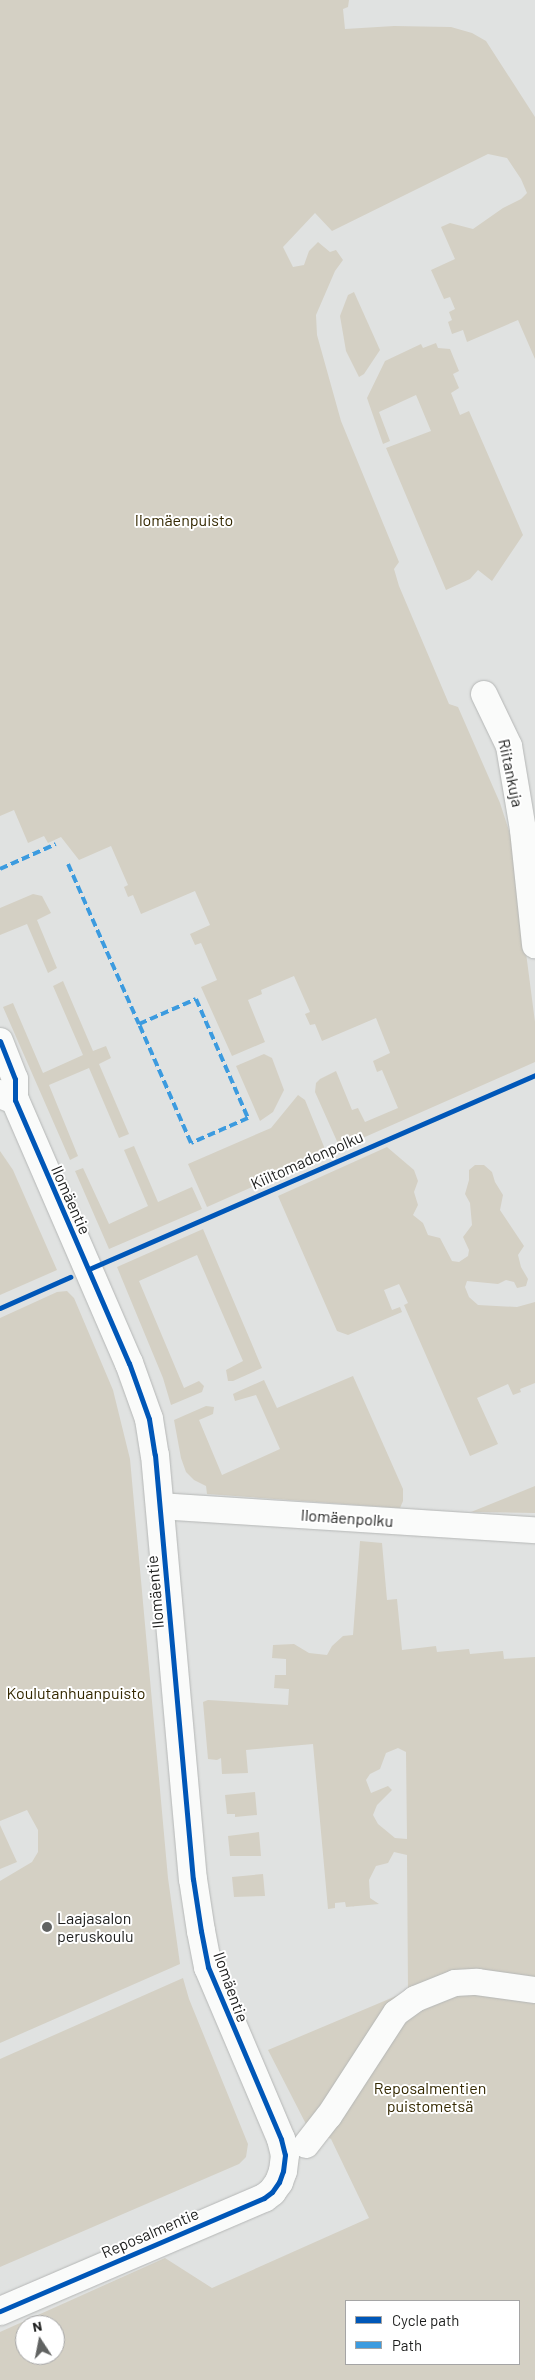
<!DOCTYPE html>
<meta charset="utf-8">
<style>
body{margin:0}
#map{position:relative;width:535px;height:2380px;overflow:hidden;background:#e0e2e1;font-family:Barlow,sans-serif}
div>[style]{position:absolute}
.green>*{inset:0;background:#d4d0c4}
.roads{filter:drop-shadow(0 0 1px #b5b7b6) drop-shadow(0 0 1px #b5b7b6)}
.street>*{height:26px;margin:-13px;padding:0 13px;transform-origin:13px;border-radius:13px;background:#fafbfa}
.secondary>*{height:28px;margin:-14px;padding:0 14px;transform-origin:14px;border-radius:14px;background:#fafbfa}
.quiet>*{height:4px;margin-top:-2px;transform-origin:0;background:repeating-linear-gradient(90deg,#3c9bdf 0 8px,transparent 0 12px)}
.cycleway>*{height:5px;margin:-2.5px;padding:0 2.5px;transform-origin:2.5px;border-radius:2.5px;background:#0057b8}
.dots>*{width:14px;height:14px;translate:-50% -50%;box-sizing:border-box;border:2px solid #fff;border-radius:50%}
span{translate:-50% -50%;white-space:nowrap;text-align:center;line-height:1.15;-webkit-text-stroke:4px #fff;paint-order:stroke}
.park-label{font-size:16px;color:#342801}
.street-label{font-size:16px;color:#1d1e1d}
.poi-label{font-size:16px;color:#1d1e1d}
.left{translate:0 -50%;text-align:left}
.legend{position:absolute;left:345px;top:2300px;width:175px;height:65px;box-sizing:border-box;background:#fff;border:1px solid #a5a5a5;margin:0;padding:6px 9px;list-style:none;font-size:15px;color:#1d1e1d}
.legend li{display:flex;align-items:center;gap:10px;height:25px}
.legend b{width:25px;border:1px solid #a5a5a5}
.north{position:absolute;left:15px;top:2315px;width:50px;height:50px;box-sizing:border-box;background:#fff;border:1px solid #a5a5a5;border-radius:50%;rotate:349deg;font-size:14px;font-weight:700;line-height:20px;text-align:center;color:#1d1e1d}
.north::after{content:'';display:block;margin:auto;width:18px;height:22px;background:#616362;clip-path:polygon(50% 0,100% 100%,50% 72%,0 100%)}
</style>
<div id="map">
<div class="green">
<div style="clip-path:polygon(0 0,349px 0,348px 7px,343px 9px,345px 29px,394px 26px,451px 27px,472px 33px,486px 41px,535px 117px,535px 359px,518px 320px,467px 342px,463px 330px,452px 334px,448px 322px,452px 320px,449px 312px,455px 309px,450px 297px,444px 299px,431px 270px,455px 259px,441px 227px,450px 223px,473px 229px,503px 208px,521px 199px,527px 193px,521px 179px,507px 158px,488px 154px,332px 231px,315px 213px,283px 247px,293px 267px,304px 265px,309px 251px,318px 242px,330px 252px,336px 250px,343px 260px,335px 271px,316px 315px,317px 335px,341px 421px,399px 562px,394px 569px,399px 586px,449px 704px,458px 707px,500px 803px,511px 837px,535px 1022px,535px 1062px,340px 1148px,315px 1092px,316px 1083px,320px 1079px,336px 1071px,352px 1110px,358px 1108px,365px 1122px,398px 1108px,382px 1070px,377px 1072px,373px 1061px,390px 1053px,376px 1018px,322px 1041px,315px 1024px,310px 1025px,305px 1014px,310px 1012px,294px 976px,261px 990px,262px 994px,248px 1000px,265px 1042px,232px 1056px,201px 987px,217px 980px,201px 943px,195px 945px,190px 934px,210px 925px,195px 891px,141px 914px,133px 895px,128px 897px,124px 887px,128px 885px,111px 846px,79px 860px,61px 837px,48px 843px,44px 836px,28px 843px,14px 810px,0 816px)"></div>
<div style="clip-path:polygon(354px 292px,380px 350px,364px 374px,359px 377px,346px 351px,340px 316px,348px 295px)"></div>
<div style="clip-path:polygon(436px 343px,438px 348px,450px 349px,459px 371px,453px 374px,459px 388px,451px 393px,460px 415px,469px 411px,523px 535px,492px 581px,478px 570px,470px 579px,446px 590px,386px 448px,431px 431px,416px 395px,379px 412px,390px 441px,383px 444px,367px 398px,385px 361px,421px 344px,423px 348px)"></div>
<div style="clip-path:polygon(33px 894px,42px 896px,51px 913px,37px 920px,57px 968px,48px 973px,27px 924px,0 935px,0 908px)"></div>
<div style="clip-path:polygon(63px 981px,93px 1051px,106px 1046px,111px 1058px,99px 1064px,129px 1134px,119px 1138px,89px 1068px,49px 1085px,78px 1156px,70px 1160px,3px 1007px,13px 1003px,43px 1073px,83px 1055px,53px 986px)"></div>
<div style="clip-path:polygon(264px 1054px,272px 1058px,284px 1090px,273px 1112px,260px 1121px,236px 1066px)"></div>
<div style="clip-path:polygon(298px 1095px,305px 1100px,327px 1154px,207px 1207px,188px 1164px,271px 1128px)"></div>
<div style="clip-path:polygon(134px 1146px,158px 1202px,192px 1187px,202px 1209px,109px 1249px,75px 1171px,83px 1168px,109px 1224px,148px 1206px,124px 1150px)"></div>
<div style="clip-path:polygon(387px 1147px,414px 1170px,418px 1181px,414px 1192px,418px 1205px,413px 1215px,423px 1223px,428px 1235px,440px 1238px,452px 1261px,459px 1262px,468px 1256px,469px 1250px,463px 1237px,472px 1225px,470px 1203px,465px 1194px,469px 1180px,469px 1170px,475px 1165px,484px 1165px,492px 1172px,495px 1182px,503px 1195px,500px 1210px,524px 1246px,518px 1255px,521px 1267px,528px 1279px,526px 1286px,517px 1288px,514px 1282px,506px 1280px,498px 1284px,467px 1281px,465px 1287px,469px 1297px,478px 1305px,517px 1307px,535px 1302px,535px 1383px,520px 1389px,521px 1392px,513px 1395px,508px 1384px,477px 1398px,498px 1444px,470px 1456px,404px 1305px,408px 1303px,399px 1284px,384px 1290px,392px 1310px,400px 1307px,402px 1312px,348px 1335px,337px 1331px,278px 1196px)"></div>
<div style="clip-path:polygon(0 1151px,13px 1170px,57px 1270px,0 1295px)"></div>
<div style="clip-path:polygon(203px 1229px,262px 1368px,233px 1381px,228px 1381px,226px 1370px,243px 1361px,197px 1255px,139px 1281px,184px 1388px,199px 1381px,204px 1386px,202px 1392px,171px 1405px,163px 1378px,117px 1267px)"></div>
<div style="clip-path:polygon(67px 1291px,74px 1298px,113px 1390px,130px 1459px,168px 1878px,180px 1964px,0 2043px,0 1881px,32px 1862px,38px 1852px,38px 1830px,27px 1810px,0 1821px,0 1318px,57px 1292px)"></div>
<div style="clip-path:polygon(353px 1376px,403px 1489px,403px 1501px,400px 1508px,207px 1494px,206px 1486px,194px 1480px,186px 1472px,181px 1458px,174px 1420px,206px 1406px,214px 1407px,213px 1414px,199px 1420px,222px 1475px,280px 1449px,256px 1395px,235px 1401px,233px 1394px,237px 1392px,264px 1380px,277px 1408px)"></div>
<div style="clip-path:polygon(535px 1486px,535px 1513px,471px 1512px)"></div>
<div style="clip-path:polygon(evenodd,360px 1541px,382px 1543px,387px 1600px,397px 1599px,402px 1650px,436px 1646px,437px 1652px,469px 1649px,470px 1654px,503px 1651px,504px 1659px,535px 1657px,535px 2380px,0 2380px,0 2332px,165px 2258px,212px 2288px,369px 2218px,331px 2139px,308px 2128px,268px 2050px,408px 1991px,407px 1855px,394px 1852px,388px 1863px,376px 1866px,369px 1880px,370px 1898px,379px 1904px,346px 1907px,345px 1902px,335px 1903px,335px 1908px,328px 1909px,313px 1744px,246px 1750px,248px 1773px,222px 1774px,221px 1758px,217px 1760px,208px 1759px,203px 1702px,208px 1700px,288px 1705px,289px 1689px,274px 1688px,275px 1675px,286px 1675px,286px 1659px,272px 1658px,273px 1645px,294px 1644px,309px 1653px,327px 1655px,332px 1646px,343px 1636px,353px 1635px,360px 1541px,398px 1748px,406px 1752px,407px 1839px,395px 1838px,378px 1824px,373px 1815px,377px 1805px,392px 1790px,388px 1786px,371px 1793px,366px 1780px,370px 1774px,380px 1769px,386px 1753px,398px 1748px,360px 1541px,346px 2301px,519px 2301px,519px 2364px,346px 2364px,346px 2301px,360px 1541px,25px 2325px,55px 2325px,55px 2355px,25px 2355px,25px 2325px)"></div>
<div style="clip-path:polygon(255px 1792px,257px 1815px,235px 1817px,235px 1814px,227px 1814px,225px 1795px)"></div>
<div style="clip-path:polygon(0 1825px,17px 1862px,0 1869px)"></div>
<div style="clip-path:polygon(259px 1832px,261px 1856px,230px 1856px,228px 1836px)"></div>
<div style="clip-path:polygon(263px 1874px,265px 1896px,234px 1897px,232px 1877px)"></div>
<div style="clip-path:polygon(183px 1978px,189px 1999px,248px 2144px,246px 2157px,239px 2164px,0 2267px,0 2059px)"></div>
</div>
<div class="roads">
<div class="street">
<div style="left:484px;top:694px;width:58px;rotate:64.3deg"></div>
<div style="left:509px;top:746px;width:85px;rotate:80.5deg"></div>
<div style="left:523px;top:830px;width:116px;rotate:84deg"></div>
<div style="left:0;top:1041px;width:41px;rotate:68.5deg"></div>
<div style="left:15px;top:1079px;width:21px;rotate:90deg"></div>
<div style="left:160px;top:1506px;width:376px;rotate:3.7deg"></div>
<div style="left:306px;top:2145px;width:37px;rotate:-52deg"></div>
<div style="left:329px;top:2116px;width:123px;rotate:-57deg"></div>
<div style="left:396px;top:2013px;width:24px;rotate:-36deg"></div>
<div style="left:415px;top:1999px;width:43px;rotate:-21.8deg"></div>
<div style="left:455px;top:1983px;width:22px;rotate:-3deg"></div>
<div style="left:477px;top:1982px;width:59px;rotate:7.9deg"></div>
</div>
<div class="secondary">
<div style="left:0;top:1094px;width:16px;rotate:22deg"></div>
<div style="left:15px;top:1100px;width:287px;rotate:66.6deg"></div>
<div style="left:129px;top:1363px;width:59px;rotate:70.3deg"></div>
<div style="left:149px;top:1419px;width:36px;rotate:81deg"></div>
<div style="left:155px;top:1455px;width:426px;rotate:84.9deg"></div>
<div style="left:193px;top:1879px;width:53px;rotate:81.3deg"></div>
<div style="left:201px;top:1931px;width:37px;rotate:79deg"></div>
<div style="left:208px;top:1967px;width:187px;rotate:67deg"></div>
<div style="left:281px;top:2139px;width:16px;rotate:76deg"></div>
<div style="left:285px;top:2155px;width:16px;rotate:97deg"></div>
<div style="left:283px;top:2171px;width:12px;rotate:110deg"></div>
<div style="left:279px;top:2182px;width:12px;rotate:125deg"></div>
<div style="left:272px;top:2192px;width:10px;rotate:143deg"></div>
<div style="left:264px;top:2198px;width:287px;rotate:156.8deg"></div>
</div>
</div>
<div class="quiet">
<div style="left:68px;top:864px;width:175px;rotate:66.1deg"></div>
<div style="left:139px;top:1024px;width:62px;rotate:-23.7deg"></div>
<div style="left:196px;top:999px;width:130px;rotate:66.4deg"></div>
<div style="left:248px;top:1118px;width:62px;rotate:156.3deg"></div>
<div style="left:191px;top:1143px;width:130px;rotate:-113.6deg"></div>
<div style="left:0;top:869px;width:61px;rotate:-24.1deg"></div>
</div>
<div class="cycleway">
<div style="left:0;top:1041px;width:41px;rotate:68.5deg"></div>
<div style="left:15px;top:1079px;width:21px;rotate:90deg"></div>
<div style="left:15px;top:1100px;width:287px;rotate:66.6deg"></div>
<div style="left:129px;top:1363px;width:59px;rotate:70.3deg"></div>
<div style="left:149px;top:1419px;width:36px;rotate:81deg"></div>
<div style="left:155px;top:1455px;width:426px;rotate:84.9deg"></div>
<div style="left:193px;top:1879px;width:53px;rotate:81.3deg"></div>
<div style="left:201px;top:1931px;width:37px;rotate:79deg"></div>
<div style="left:208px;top:1967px;width:187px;rotate:67deg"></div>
<div style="left:281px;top:2139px;width:16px;rotate:76deg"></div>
<div style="left:285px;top:2155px;width:16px;rotate:97deg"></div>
<div style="left:283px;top:2171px;width:12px;rotate:110deg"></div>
<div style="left:279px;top:2182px;width:12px;rotate:125deg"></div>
<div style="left:272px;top:2192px;width:10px;rotate:143deg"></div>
<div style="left:264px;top:2198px;width:287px;rotate:156.8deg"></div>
<div style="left:89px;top:1269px;width:486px;rotate:-23.5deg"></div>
<div style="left:0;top:1308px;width:77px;rotate:-23.9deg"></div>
</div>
<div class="dots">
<div style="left:47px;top:1927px;background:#616362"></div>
</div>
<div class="park-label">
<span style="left:184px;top:520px">Ilomäenpuisto</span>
<span style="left:76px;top:1693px">Koulutanhuanpuisto</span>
<span style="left:430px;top:2097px">Reposalmentien<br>puistometsä</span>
</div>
<div class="street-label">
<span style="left:511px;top:773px;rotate:78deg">Riitankuja</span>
<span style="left:307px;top:1160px;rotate:-24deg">Kiiltomadonpolku</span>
<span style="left:71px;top:1200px;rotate:66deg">Ilomäentie</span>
<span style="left:347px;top:1518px;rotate:4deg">Ilomäenpolku</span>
<span style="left:155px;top:1592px;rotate:-95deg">Ilomäentie</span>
<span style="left:231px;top:1987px;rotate:70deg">Ilomäentie</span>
<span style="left:150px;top:2233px;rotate:-23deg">Reposalmentie</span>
</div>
<div class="poi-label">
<span class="left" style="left:57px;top:1927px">Laajasalon<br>peruskoulu</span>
</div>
<ul class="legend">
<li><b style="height:6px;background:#0057b8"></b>Cycle path</li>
<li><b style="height:6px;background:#3c9bdf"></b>Path</li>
</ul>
<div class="north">N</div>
</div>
